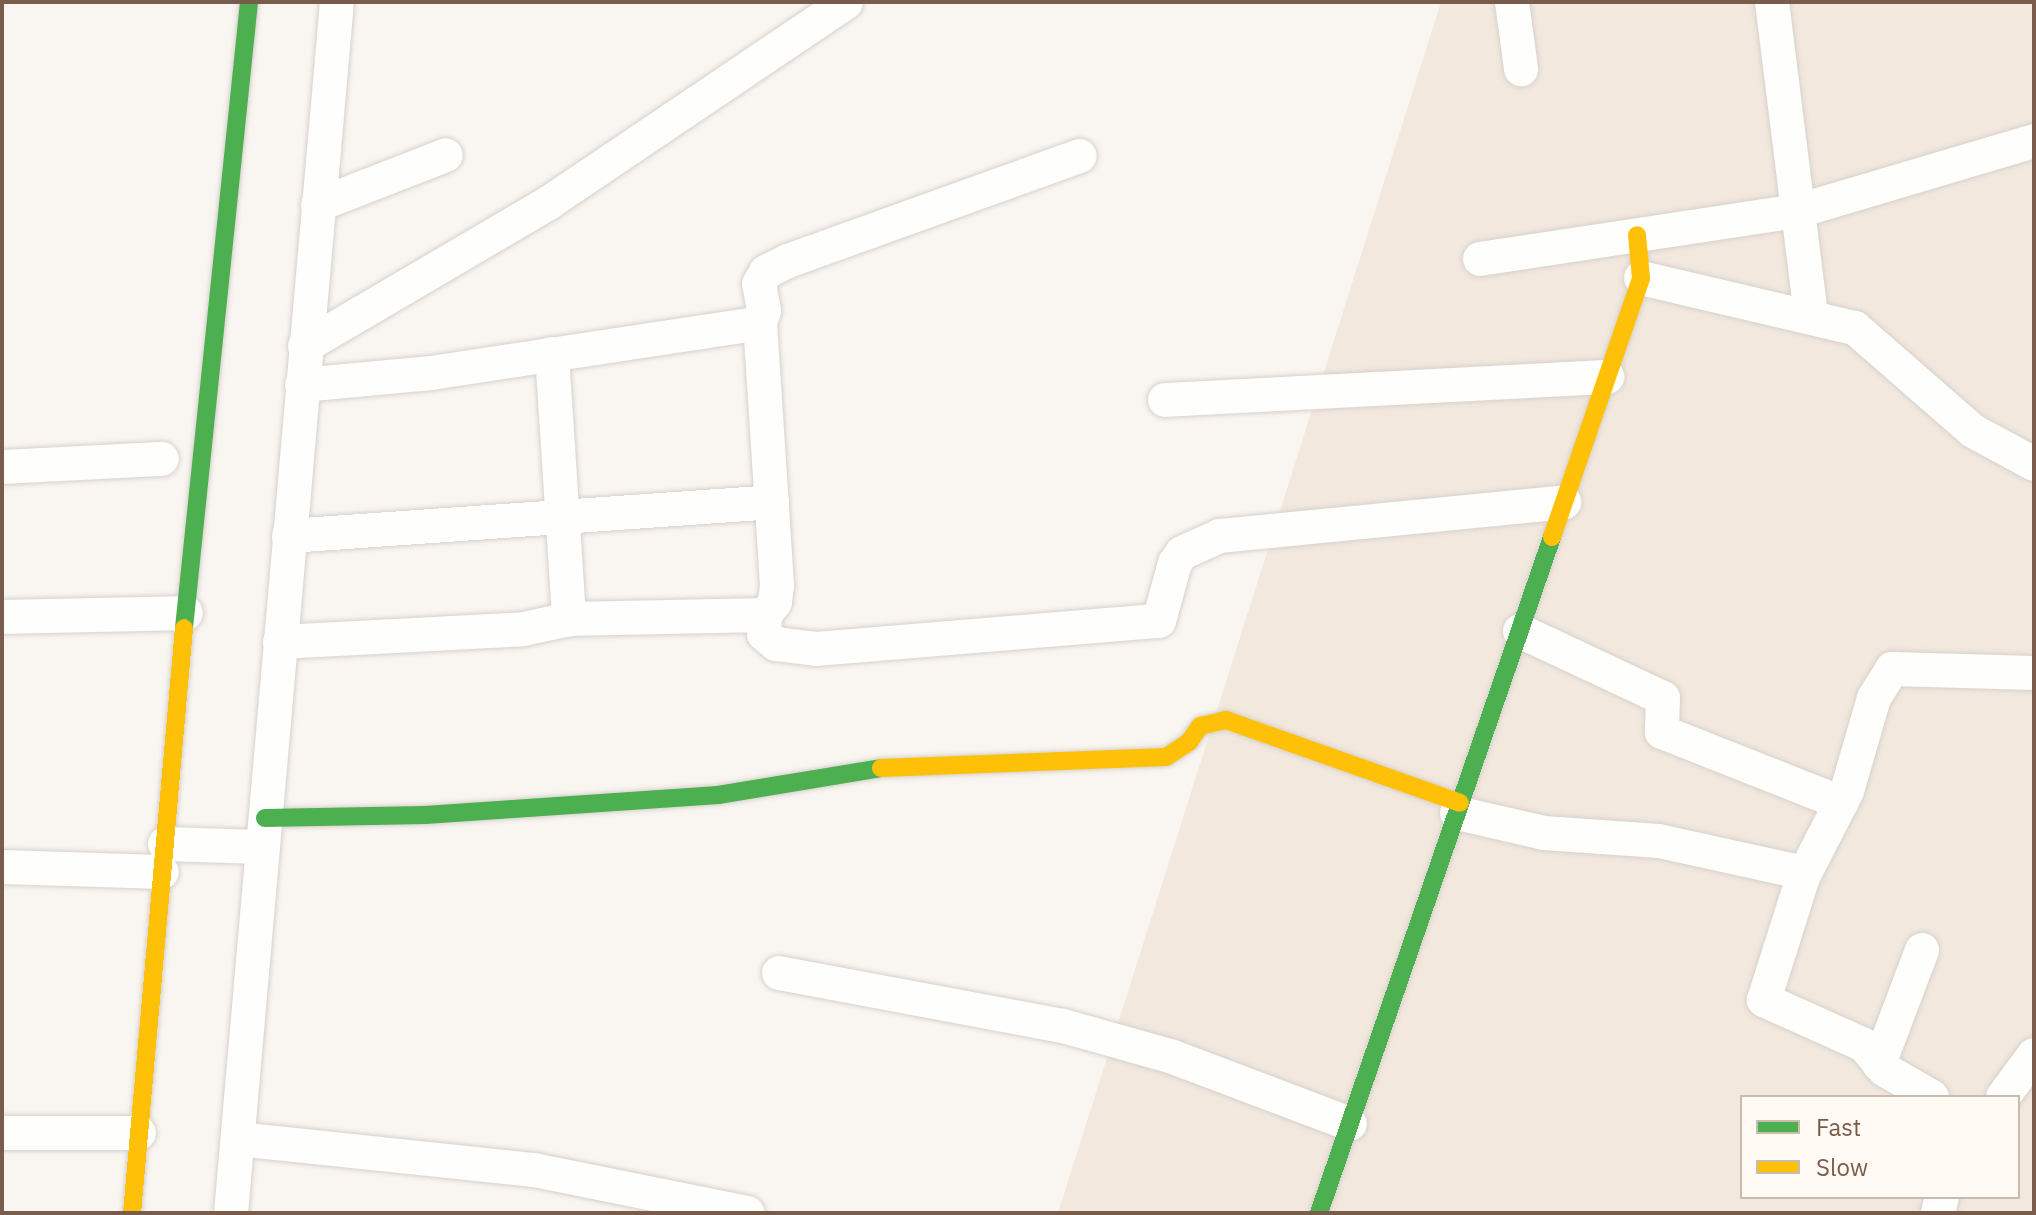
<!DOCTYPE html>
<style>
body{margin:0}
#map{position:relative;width:2036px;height:1215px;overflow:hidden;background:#f9f5f0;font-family:"IBM Plex Sans",sans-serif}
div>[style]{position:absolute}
.residential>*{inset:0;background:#f2e8de}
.roads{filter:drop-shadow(0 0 2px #d7d1cb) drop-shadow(0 0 2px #d7d1cb)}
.street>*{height:34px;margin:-17px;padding:0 17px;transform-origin:17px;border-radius:17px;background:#fefefd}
.fast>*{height:18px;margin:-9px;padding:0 9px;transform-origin:9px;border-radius:9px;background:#4caf50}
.slow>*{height:18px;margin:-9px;padding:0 9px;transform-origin:9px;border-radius:9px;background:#ffc107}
span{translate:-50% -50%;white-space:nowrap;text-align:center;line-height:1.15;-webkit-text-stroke:8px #fffaf3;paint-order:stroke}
.frame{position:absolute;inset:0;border:4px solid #7a5c4d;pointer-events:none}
.legend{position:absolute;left:1740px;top:1095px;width:280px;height:104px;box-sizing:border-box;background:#fffaf3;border:2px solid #cabbb1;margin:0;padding:10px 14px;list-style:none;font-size:24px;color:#7a5c4d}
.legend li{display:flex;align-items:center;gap:16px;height:40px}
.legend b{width:40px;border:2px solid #cabbb1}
</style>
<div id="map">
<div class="residential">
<div style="clip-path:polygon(evenodd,1441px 2px,2034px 2px,2034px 1213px,1058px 1213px,1441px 2px,1742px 1097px,2018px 1097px,2018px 1197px,1742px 1197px,1742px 1097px)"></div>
</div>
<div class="roads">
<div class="street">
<div style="left:1512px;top:2px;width:68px;rotate:82.3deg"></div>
<div style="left:1772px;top:2px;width:317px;rotate:82.9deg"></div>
<div style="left:318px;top:205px;width:137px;rotate:-21.3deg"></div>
<div style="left:1480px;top:259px;width:322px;rotate:-8.6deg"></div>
<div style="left:1798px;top:211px;width:246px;rotate:-16.5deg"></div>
<div style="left:1641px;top:278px;width:220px;rotate:13.2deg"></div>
<div style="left:1855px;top:328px;width:157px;rotate:41.1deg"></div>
<div style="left:1973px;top:431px;width:69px;rotate:28.4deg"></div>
<div style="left:305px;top:346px;width:284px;rotate:-30.4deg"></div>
<div style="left:550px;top:202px;width:357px;rotate:-34deg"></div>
<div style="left:552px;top:354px;width:266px;rotate:86.3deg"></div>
<div style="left:302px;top:385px;width:130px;rotate:-5.3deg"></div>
<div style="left:431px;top:373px;width:333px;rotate:-8.6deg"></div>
<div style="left:760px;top:323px;width:13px;rotate:-72deg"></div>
<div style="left:764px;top:311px;width:27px;rotate:-100deg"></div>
<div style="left:759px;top:284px;width:14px;rotate:-60deg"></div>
<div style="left:766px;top:272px;width:25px;rotate:-27deg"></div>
<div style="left:788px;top:261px;width:310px;rotate:-19.8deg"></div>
<div style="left:1165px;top:400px;width:443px;rotate:-3deg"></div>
<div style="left:2px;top:467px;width:160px;rotate:-2.9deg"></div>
<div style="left:289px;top:536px;width:484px;rotate:-4deg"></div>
<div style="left:765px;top:615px;width:19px;rotate:93deg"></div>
<div style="left:764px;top:634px;width:16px;rotate:40deg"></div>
<div style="left:776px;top:644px;width:40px;rotate:7.1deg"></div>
<div style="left:816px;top:649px;width:344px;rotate:-4.7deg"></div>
<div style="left:1159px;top:621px;width:60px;rotate:-74.6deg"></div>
<div style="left:1175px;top:563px;width:12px;rotate:-55deg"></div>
<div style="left:1182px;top:553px;width:42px;rotate:-24.1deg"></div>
<div style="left:1220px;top:536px;width:346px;rotate:-5.6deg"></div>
<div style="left:2px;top:617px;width:184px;rotate:-1.2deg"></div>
<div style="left:1520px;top:631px;width:158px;rotate:25.1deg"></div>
<div style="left:1663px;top:698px;width:34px;rotate:92deg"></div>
<div style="left:1662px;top:732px;width:193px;rotate:21.6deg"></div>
<div style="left:280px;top:642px;width:244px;rotate:-3deg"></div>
<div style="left:524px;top:629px;width:46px;rotate:-12.5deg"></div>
<div style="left:569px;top:619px;width:196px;rotate:-1.2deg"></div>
<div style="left:765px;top:615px;width:16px;rotate:-52deg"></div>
<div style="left:775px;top:602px;width:17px;rotate:-83deg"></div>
<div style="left:777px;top:585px;width:263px;rotate:-93.7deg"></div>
<div style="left:1457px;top:813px;width:89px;rotate:12.9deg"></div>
<div style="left:1544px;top:833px;width:115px;rotate:4deg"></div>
<div style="left:1659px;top:841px;width:149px;rotate:12.4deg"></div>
<div style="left:165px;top:844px;width:97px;rotate:1.8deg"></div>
<div style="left:2px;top:867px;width:160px;rotate:1.8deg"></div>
<div style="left:779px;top:973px;width:289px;rotate:10.6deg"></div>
<div style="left:1063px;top:1026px;width:114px;rotate:15.7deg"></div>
<div style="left:1173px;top:1057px;width:189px;rotate:20.7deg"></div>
<div style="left:1879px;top:1064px;width:122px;rotate:-69.3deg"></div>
<div style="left:1932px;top:1097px;width:54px;rotate:-150.1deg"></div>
<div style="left:1885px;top:1070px;width:33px;rotate:-130deg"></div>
<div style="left:1864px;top:1045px;width:110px;rotate:-155.8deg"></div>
<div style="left:1764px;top:1000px;width:129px;rotate:-72.4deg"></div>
<div style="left:1803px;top:877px;width:97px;rotate:-62.9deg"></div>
<div style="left:1847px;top:791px;width:97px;rotate:-73.8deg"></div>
<div style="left:1874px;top:698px;width:34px;rotate:-58deg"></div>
<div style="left:1892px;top:669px;width:142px;rotate:1.6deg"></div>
<div style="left:2003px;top:1097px;width:52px;rotate:-53.6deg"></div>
<div style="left:2px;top:1133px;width:137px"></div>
<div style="left:238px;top:1139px;width:298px;rotate:6deg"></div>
<div style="left:534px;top:1170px;width:218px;rotate:11.4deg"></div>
<div style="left:231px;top:1213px;width:1216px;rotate:-85deg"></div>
<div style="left:1938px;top:1213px;width:16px;rotate:-76deg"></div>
</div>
<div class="fast">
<div style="left:184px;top:628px;width:629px;rotate:-84.07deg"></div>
<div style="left:265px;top:818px;width:160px;rotate:-1.1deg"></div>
<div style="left:425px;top:815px;width:294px;rotate:-3.9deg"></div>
<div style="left:718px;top:795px;width:165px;rotate:-9.4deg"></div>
<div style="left:1319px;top:1213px;width:715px;rotate:-70.98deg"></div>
</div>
<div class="slow">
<div style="left:1552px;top:537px;width:274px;rotate:-71deg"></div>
<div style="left:1641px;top:278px;width:43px;rotate:-95.3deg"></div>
<div style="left:881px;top:768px;width:285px;rotate:-2.2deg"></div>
<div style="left:1166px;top:757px;width:27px;rotate:-33deg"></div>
<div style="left:1189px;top:742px;width:19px;rotate:-55deg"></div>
<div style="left:1200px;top:726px;width:27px;rotate:-13deg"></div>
<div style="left:1226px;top:720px;width:248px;rotate:19.5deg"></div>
<div style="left:132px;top:1213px;width:587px;rotate:-84.92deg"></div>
</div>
</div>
<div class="frame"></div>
<ul class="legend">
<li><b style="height:10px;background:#4caf50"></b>Fast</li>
<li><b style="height:10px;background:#ffc107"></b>Slow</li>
</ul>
</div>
